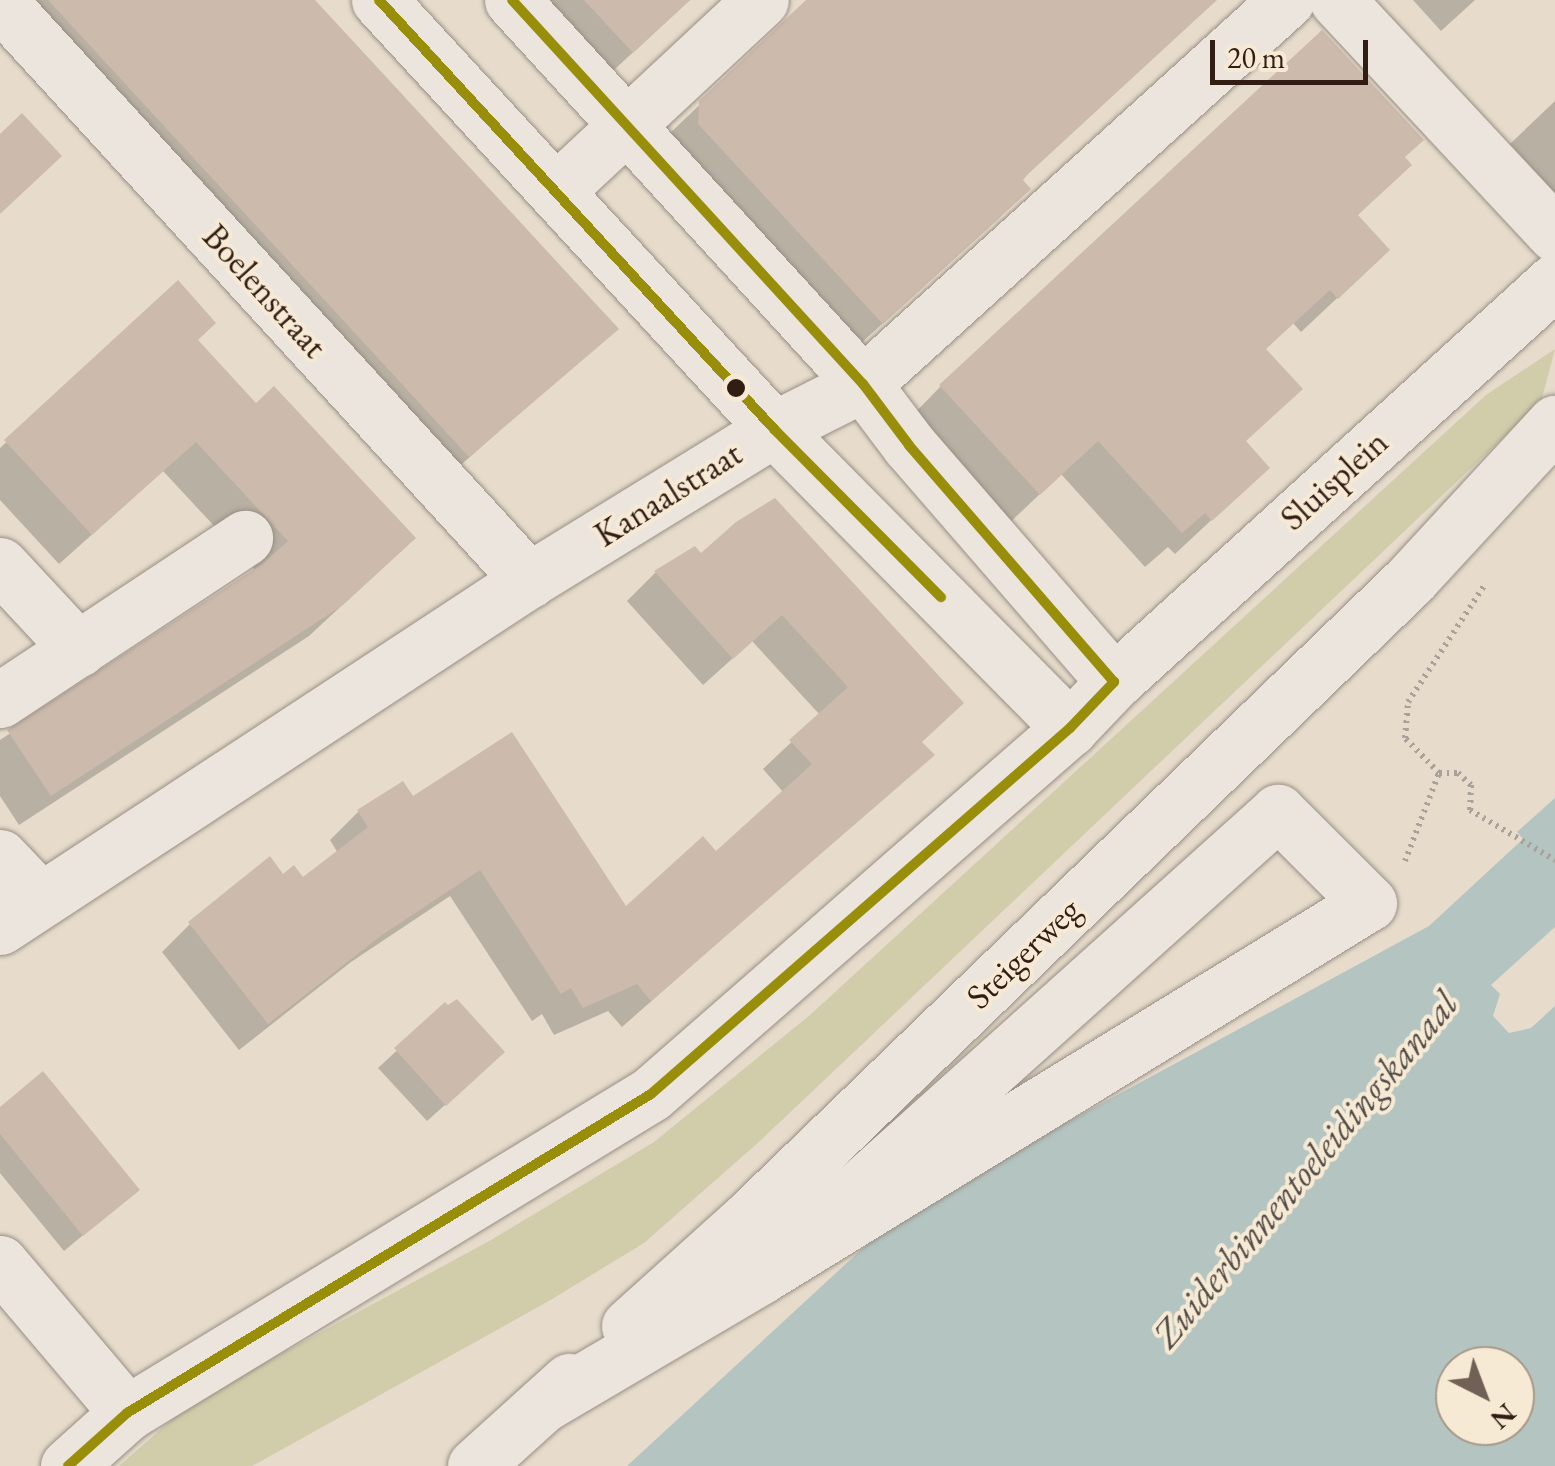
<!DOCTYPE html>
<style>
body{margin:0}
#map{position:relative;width:1555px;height:1466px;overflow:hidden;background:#e7dccb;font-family:"EB Garamond",serif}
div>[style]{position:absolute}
.green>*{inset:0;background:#d1cdaa}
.water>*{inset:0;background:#b4c4c0}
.shadow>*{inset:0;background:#0003}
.building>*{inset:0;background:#ccbaad}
.path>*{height:6px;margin-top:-3px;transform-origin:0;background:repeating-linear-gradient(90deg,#a9a29b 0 2.5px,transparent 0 7.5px)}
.roads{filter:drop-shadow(0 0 2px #988f85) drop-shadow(0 0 2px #988f85)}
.minor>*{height:55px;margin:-27.5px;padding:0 27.5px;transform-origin:27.5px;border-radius:27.5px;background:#ebe5dd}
.bus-1>*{height:10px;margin:-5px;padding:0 5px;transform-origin:5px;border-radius:5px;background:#988e0a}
.dots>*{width:28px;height:28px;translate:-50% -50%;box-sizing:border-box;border:5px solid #f7ead5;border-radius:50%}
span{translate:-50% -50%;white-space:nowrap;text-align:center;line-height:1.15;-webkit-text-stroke:8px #f7ead5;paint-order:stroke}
.street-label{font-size:35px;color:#321d15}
.water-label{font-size:38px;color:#524c47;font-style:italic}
.north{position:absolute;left:1435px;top:1346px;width:100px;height:100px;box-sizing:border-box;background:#f7ead5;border:2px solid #a89888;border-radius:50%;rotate:138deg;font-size:28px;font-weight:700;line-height:40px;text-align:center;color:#321d15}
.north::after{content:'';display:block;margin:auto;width:35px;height:45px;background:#716055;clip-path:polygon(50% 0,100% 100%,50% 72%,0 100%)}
.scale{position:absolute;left:1210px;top:40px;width:158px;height:45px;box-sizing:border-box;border:5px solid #321d15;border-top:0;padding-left:12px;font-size:30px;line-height:35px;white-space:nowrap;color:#321d15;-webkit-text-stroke:8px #f7ead5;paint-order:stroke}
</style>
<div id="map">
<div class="green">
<div style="clip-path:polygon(1555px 349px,1541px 402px,760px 1141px,644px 1243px,549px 1301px,252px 1466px,119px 1466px,192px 1402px,491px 1240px,654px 1142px,810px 1015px,1486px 395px)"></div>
</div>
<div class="water">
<div style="clip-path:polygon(evenodd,1555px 798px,1555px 927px,1491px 985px,1500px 994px,1493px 1016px,1509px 1033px,1531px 1028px,1555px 1006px,1555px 1466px,627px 1466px,903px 1211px,1429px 926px,1523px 839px,1517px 832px,1555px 798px,1455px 1366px,1515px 1366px,1515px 1426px,1455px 1426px,1455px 1366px)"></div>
</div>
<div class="shadow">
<div style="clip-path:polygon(0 0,311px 0,615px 329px,437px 486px)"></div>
<div style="clip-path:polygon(507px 0,690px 0,591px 91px)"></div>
<div style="clip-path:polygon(810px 0,1216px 0,1020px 181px,1028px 189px,996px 221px,850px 353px,668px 135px)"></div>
<div style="clip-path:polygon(1413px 0,1475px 0,1441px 31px)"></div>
<div style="clip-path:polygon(1555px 101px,1555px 193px,1510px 144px)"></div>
<div style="clip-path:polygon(1403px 158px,1356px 216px,1351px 285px,1301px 332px,1293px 323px,1264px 350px,1244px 442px,1267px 468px,1175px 554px,1168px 547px,1145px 567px,1061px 474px,1003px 529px,906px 422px,941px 386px)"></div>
<div style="clip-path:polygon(178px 284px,195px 341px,381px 569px,309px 636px,19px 825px,0 796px,0 740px,256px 571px,163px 471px,59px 564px,0 500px,0 448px)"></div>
<div style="clip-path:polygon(738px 524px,931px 755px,622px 1027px,608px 1011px,554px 1035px,542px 1014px,532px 1021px,450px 896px,351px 962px,239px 1050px,162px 952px,190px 924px,283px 877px,303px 881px,338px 853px,330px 840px,358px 812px,402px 784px,412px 800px,626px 909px,716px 854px,784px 793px,763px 769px,820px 715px,752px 641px,703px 685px,627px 601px,655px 573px,694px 549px,701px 556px)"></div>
<div style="clip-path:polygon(445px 1006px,484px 1070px,427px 1121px,378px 1068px)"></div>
<div style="clip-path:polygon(0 1110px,137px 1190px,64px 1251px,0 1173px)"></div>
</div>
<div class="building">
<div style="clip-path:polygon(48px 0,315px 0,619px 329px,469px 457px)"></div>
<div style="clip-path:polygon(584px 0,690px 0,633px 53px)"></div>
<div style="clip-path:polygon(806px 0,1217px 0,1028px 174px,1023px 180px,1031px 189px,883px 324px,698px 124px,699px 101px)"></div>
<div style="clip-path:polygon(1322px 30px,1424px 140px,1405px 157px,1412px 165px,1358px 215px,1390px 250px,1338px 299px,1330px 290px,1266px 349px,1303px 389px,1246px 441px,1270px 468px,1212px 521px,1205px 513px,1182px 533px,1098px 441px,1040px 495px,939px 385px)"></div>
<div style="clip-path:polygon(22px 113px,62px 156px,0 214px,0 134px)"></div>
<div style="clip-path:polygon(178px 280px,216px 323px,198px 340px,256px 403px,274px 386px,416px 538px,343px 605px,51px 796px,7px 730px,262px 564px,288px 541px,196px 442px,92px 535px,4px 440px)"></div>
<div style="clip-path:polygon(775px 498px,964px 703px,922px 742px,935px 755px,651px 1001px,637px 984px,583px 1008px,571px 988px,561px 994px,480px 870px,382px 935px,268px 1024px,188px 922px,270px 856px,283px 874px,294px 865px,303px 877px,368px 827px,357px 810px,403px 781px,413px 796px,512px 732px,626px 906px,703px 836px,716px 851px,812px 764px,789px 740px,848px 687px,782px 615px,733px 659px,654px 571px,695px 546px,701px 553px,736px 522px)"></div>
<div style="clip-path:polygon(457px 999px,505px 1052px,446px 1106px,394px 1048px,445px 1002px,448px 1005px)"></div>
<div style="clip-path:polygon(43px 1071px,140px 1190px,83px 1236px,0 1134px,0 1107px)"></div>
</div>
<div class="path">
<div style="left:1439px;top:773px;width:49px;rotate:-134.2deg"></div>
<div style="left:1405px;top:738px;width:36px;rotate:-85deg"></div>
<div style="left:1408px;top:702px;width:139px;rotate:-56.8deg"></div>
<div style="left:1405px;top:861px;width:94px;rotate:-68.9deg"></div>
<div style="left:1439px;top:773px;width:19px"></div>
<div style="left:1458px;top:773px;width:18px;rotate:43deg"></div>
<div style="left:1471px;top:785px;width:25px;rotate:92deg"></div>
<div style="left:1470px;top:810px;width:99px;rotate:30.5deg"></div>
</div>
<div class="roads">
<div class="minor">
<div style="left:379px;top:0;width:583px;rotate:47.36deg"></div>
<div style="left:774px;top:429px;width:421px;rotate:45.3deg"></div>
<div style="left:512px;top:0;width:520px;rotate:47.57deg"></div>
<div style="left:863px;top:384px;width:76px;rotate:53deg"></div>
<div style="left:909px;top:445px;width:313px;rotate:49.1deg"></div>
<div style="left:1337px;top:0;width:320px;rotate:47deg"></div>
<div style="left:0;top:2px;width:784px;rotate:47.53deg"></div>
<div style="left:556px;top:191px;width:280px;rotate:-43deg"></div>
<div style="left:0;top:565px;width:115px;rotate:47.1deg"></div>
<div style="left:0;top:700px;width:294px;rotate:-33.5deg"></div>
<div style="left:0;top:857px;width:58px;rotate:46.4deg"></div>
<div style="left:0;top:927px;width:633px;rotate:-33.26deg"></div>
<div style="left:529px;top:580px;width:288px;rotate:-31.6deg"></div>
<div style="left:774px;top:429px;width:100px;rotate:-26.8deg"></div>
<div style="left:863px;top:384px;width:572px;rotate:-42.17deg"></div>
<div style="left:0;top:1263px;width:197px;rotate:49.7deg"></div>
<div style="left:629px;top:1326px;width:164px;rotate:-42deg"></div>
<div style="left:751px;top:1216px;width:916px;rotate:-43.98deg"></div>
<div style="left:1410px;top:580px;width:214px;rotate:-47.3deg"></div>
<div style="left:544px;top:1404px;width:252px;rotate:-30.5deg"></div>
<div style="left:761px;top:1276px;width:713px;rotate:-31.53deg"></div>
<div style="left:1369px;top:903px;width:129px;rotate:-135deg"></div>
<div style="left:1278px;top:812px;width:695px;rotate:138.09deg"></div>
<div style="left:68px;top:1466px;width:79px;rotate:-41.9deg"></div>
<div style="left:127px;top:1413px;width:613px;rotate:-31.33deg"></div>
<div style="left:651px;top:1094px;width:556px;rotate:-41.14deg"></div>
<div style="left:1070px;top:728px;width:64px;rotate:-46.3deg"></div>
<div style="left:1114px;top:682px;width:596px;rotate:-42.28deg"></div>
<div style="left:475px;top:1466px;width:127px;rotate:-42.1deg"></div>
</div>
</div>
<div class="bus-1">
<div style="left:379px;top:0;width:583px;rotate:47.36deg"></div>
<div style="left:774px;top:429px;width:237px;rotate:45.2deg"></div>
<div style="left:68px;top:1466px;width:79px;rotate:-41.9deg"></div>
<div style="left:127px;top:1413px;width:613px;rotate:-31.33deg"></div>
<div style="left:651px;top:1094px;width:556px;rotate:-41.14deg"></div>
<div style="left:1070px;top:728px;width:64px;rotate:-46.3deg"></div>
<div style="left:1114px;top:682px;width:313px;rotate:-130.9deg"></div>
<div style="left:909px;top:445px;width:76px;rotate:-127deg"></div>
<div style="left:863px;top:384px;width:520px;rotate:-132.43deg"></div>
</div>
<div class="dots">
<div style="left:736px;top:388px;background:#321d15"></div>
</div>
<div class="street-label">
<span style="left:265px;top:291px;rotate:48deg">Boelenstraat</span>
<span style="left:1334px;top:480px;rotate:-42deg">Sluisplein</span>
<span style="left:668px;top:494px;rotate:-32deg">Kanaalstraat</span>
<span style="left:1023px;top:953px;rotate:-44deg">Steigerweg</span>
</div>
<div class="water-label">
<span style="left:1305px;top:1169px;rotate:-50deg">Zuiderbinnentoeleidingskanaal</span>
</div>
<div class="north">N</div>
<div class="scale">20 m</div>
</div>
